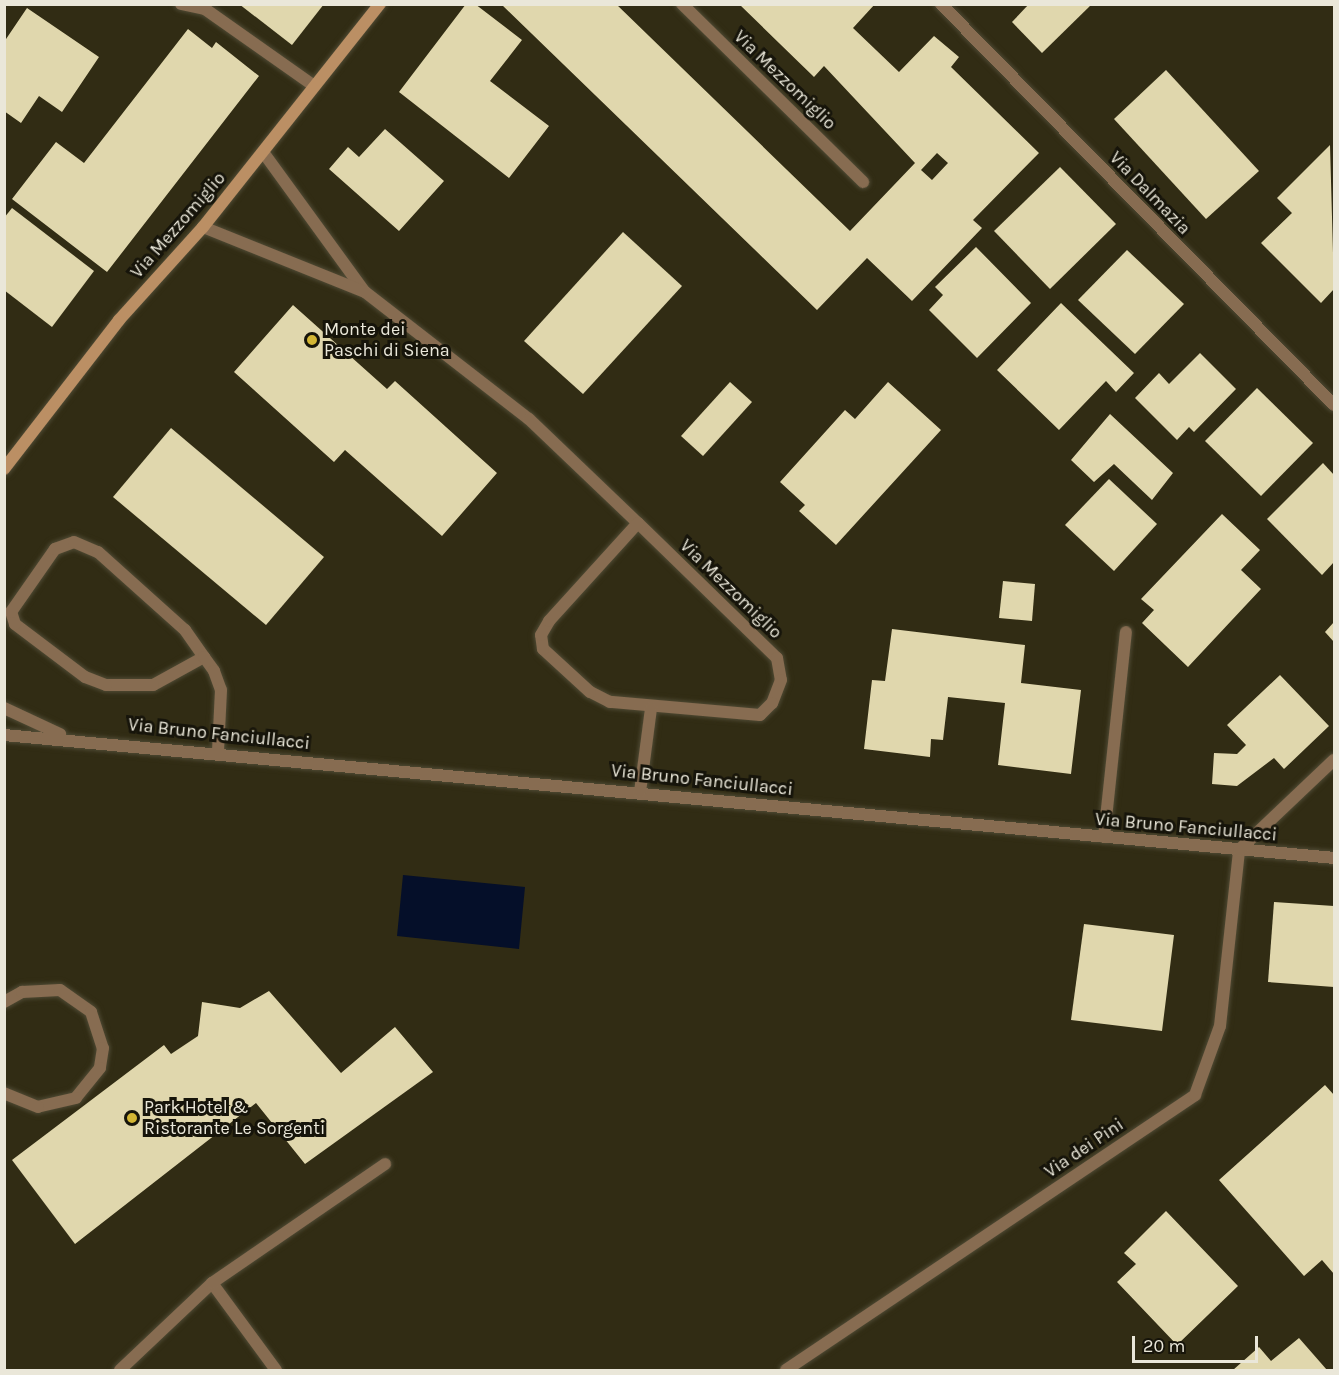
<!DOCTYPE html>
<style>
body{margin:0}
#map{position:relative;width:1339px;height:1375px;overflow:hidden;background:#312c14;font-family:Karla,sans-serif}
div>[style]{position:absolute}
.water>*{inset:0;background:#050f29}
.building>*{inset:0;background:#e0d7ad}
.roads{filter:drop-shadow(0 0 2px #4f4a34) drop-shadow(0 0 2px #4f4a34)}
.lane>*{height:12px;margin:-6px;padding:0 6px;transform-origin:6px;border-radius:6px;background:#876c51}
.street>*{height:12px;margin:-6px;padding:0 6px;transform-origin:6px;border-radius:6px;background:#876c51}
.secondary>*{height:12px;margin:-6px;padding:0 6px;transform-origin:6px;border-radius:6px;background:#bb8f64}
.dots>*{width:16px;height:16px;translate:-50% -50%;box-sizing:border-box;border:3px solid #16140a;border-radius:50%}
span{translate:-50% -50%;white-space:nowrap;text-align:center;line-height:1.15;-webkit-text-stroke:6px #16140a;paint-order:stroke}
.street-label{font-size:18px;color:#eae7d9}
.poi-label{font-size:18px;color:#eae7d9}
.left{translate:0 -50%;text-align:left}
.frame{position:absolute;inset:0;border:6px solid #eae7d9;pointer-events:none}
.scale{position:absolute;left:1132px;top:1336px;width:126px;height:27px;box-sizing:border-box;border:3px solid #eae7d9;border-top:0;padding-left:8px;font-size:18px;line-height:21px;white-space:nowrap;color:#eae7d9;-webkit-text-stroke:4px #16140a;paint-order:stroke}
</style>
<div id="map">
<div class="water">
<div style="clip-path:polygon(403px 875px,525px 887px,519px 949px,397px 936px)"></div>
</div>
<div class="building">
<div style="clip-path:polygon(239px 4px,324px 4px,292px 45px)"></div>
<div style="clip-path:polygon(466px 4px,475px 4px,522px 40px,490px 81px,549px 126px,509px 178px,399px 92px)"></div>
<div style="clip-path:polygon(evenodd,501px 4px,616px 4px,850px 231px,915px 163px,824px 66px,814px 77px,739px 4px,875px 4px,853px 28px,899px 72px,934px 36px,959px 57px,951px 67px,1039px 153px,973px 220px,982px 228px,912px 301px,867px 258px,817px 310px,501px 4px,937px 153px,948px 163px,932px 180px,921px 170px,937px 153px)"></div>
<div style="clip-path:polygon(1029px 4px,1092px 4px,1042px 53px,1012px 22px)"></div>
<div style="clip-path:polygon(27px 8px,99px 57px,62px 112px,39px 96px,21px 123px,4px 111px,4px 42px)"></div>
<div style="clip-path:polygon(188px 29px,212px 48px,216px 42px,259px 76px,107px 272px,12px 199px,56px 142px,84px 163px)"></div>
<div style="clip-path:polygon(1166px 70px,1259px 171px,1206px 219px,1114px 119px)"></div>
<div style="clip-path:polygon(385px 129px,444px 181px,399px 231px,329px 169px,348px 147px,359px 157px)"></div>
<div style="clip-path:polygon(1330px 145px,1334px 289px,1321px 303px,1261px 243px,1292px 213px,1277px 198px)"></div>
<div style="clip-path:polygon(1060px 167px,1116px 224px,1050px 289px,994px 231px)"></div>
<div style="clip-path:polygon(12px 208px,94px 271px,52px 327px,4px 290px,4px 218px)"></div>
<div style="clip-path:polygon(623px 232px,682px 286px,583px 394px,524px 341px)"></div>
<div style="clip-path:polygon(976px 247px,1031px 303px,977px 358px,929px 310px,943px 295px,935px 287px)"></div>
<div style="clip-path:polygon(1127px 250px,1184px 304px,1135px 354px,1078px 300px)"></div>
<div style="clip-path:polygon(1061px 303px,1134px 373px,1116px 392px,1106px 381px,1059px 430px,997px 370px)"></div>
<div style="clip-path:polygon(293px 305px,387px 389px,395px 381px,497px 473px,442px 536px,345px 450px,334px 462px,234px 372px)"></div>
<div style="clip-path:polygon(1200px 353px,1236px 389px,1194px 432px,1189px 427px,1177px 440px,1135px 398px,1159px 373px,1169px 384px)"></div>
<div style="clip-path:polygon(730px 382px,752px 402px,703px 456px,681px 436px)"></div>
<div style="clip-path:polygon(888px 382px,941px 430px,836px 545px,799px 511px,805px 505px,780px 482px,845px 410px,855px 419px)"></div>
<div style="clip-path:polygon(1257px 388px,1313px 443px,1261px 496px,1205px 441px)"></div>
<div style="clip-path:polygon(1110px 414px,1173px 473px,1152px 500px,1114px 464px,1094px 482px,1071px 460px)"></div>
<div style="clip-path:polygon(171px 428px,324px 557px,266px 625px,113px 497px)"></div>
<div style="clip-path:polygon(1323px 463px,1334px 475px,1334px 562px,1322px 575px,1267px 519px)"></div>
<div style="clip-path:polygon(1109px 479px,1157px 524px,1114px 571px,1065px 525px)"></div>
<div style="clip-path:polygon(1222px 514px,1260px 550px,1241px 570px,1261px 589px,1188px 667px,1142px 623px,1154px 610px,1141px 599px)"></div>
<div style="clip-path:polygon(1003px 581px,1035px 584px,1032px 621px,999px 618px)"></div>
<div style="clip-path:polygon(1334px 622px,1334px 642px,1325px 632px)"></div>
<div style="clip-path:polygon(892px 629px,1025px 645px,1021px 683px,1081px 690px,1071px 774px,998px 765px,1005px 703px,948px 697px,943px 740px,931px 739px,930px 757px,864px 749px,872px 680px,885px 681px)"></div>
<div style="clip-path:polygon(1280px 675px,1329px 726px,1284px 769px,1274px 758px,1237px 786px,1212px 784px,1214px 753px,1237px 754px,1246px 745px,1227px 725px)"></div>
<div style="clip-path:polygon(1274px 902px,1334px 906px,1334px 987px,1268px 982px)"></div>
<div style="clip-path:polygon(1084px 924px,1174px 935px,1162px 1031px,1071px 1020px)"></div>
<div style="clip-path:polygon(269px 991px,341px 1073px,395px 1027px,433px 1072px,305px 1164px,256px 1103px,75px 1244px,12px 1160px,164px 1045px,171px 1054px,198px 1036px,202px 1002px,240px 1008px)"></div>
<div style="clip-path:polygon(1325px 1085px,1334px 1095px,1334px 1274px,1322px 1260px,1304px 1276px,1219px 1180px)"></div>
<div style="clip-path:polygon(1166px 1211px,1238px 1286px,1177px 1345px,1117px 1282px,1136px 1264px,1124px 1253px)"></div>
<div style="clip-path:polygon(1299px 1338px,1327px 1370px,1233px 1370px,1259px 1347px,1271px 1361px)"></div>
</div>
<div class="roads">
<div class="lane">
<div style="left:682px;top:4px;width:254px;rotate:44.5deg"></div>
<div style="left:204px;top:657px;width:58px;rotate:151.2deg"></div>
<div style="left:153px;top:685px;width:47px;rotate:180deg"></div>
<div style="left:106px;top:685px;width:22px;rotate:-159deg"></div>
<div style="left:85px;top:677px;width:88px;rotate:-142.9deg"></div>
<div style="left:15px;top:624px;width:13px;rotate:-108deg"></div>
<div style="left:11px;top:612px;width:77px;rotate:-55.1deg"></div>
<div style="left:55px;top:549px;width:20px;rotate:-20deg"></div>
<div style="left:74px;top:542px;width:26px;rotate:23deg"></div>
<div style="left:98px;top:552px;width:117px;rotate:41.9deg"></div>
<div style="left:185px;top:630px;width:33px;rotate:55deg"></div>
<div style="left:204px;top:657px;width:17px;rotate:54deg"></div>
<div style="left:214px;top:671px;width:20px;rotate:70deg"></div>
<div style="left:221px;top:690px;width:62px;rotate:92.8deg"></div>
<div style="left:4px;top:1002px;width:21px;rotate:-29deg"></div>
<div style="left:22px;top:992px;width:38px;rotate:-3deg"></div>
<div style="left:60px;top:990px;width:38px;rotate:35deg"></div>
<div style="left:91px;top:1012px;width:38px;rotate:72deg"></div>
<div style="left:103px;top:1048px;width:20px;rotate:99deg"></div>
<div style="left:100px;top:1068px;width:38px;rotate:129deg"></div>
<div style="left:76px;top:1098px;width:39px;rotate:167deg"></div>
<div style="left:38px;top:1107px;width:37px;rotate:-158deg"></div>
<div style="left:212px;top:1283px;width:108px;rotate:53.7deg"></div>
<div style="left:120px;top:1370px;width:127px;rotate:-43.4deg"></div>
<div style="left:212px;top:1283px;width:210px;rotate:-34.5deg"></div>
</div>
<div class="street">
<div style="left:181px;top:4px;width:25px;rotate:12deg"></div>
<div style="left:205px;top:9px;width:133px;rotate:35.2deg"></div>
<div style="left:941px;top:4px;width:561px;rotate:45.58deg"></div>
<div style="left:263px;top:152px;width:172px;rotate:54deg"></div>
<div style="left:203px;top:227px;width:175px;rotate:21.9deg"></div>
<div style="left:365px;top:292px;width:207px;rotate:37.8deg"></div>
<div style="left:529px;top:419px;width:151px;rotate:43.7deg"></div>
<div style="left:638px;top:523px;width:194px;rotate:44.2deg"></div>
<div style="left:777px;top:658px;width:22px;rotate:80deg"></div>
<div style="left:781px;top:680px;width:25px;rotate:111deg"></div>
<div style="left:772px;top:703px;width:17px;rotate:135deg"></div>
<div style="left:760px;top:715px;width:151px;rotate:-175deg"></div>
<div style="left:610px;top:702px;width:22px;rotate:-153deg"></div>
<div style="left:590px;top:692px;width:64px;rotate:-137.5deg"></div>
<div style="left:543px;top:649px;width:14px;rotate:-98deg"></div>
<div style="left:541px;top:635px;width:16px;rotate:-60deg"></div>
<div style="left:549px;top:621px;width:132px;rotate:-47.8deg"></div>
<div style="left:4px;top:708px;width:62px;rotate:24.9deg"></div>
<div style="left:4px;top:735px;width:1336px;rotate:5.28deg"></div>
<div style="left:640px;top:792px;width:84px;rotate:-82.5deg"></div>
<div style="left:1104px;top:837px;width:206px;rotate:-83.9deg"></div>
<div style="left:786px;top:1370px;width:493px;rotate:-33.9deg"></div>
<div style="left:1195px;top:1095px;width:73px;rotate:-70.1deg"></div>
<div style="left:1220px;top:1026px;width:177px;rotate:-83.8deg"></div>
<div style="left:1239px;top:850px;width:131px;rotate:-43.5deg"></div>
</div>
<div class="secondary">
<div style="left:4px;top:469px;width:188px;rotate:-52.3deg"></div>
<div style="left:119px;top:320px;width:125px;rotate:-47.9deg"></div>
<div style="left:203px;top:227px;width:285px;rotate:-51.6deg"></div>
</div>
</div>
<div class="dots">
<div style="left:312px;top:340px;background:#d3b635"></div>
<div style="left:132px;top:1118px;background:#d3b635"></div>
</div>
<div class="street-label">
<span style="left:785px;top:80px;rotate:44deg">Via Mezzomiglio</span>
<span style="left:1150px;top:193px;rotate:46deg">Via Dalmazia</span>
<span style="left:178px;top:225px;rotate:-49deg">Via Mezzomiglio</span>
<span style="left:731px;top:589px;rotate:44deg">Via Mezzomiglio</span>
<span style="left:219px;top:734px;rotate:6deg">Via Bruno Fanciullacci</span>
<span style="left:702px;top:780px;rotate:6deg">Via Bruno Fanciullacci</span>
<span style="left:1186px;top:827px;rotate:5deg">Via Bruno Fanciullacci</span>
<span style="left:1084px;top:1148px;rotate:-34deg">Via dei Pini</span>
</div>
<div class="poi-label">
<span class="left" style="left:324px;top:340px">Monte dei<br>Paschi di Siena</span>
<span class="left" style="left:144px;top:1118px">Park Hotel &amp;<br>Ristorante Le Sorgenti</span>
</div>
<div class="frame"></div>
<div class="scale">20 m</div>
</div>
